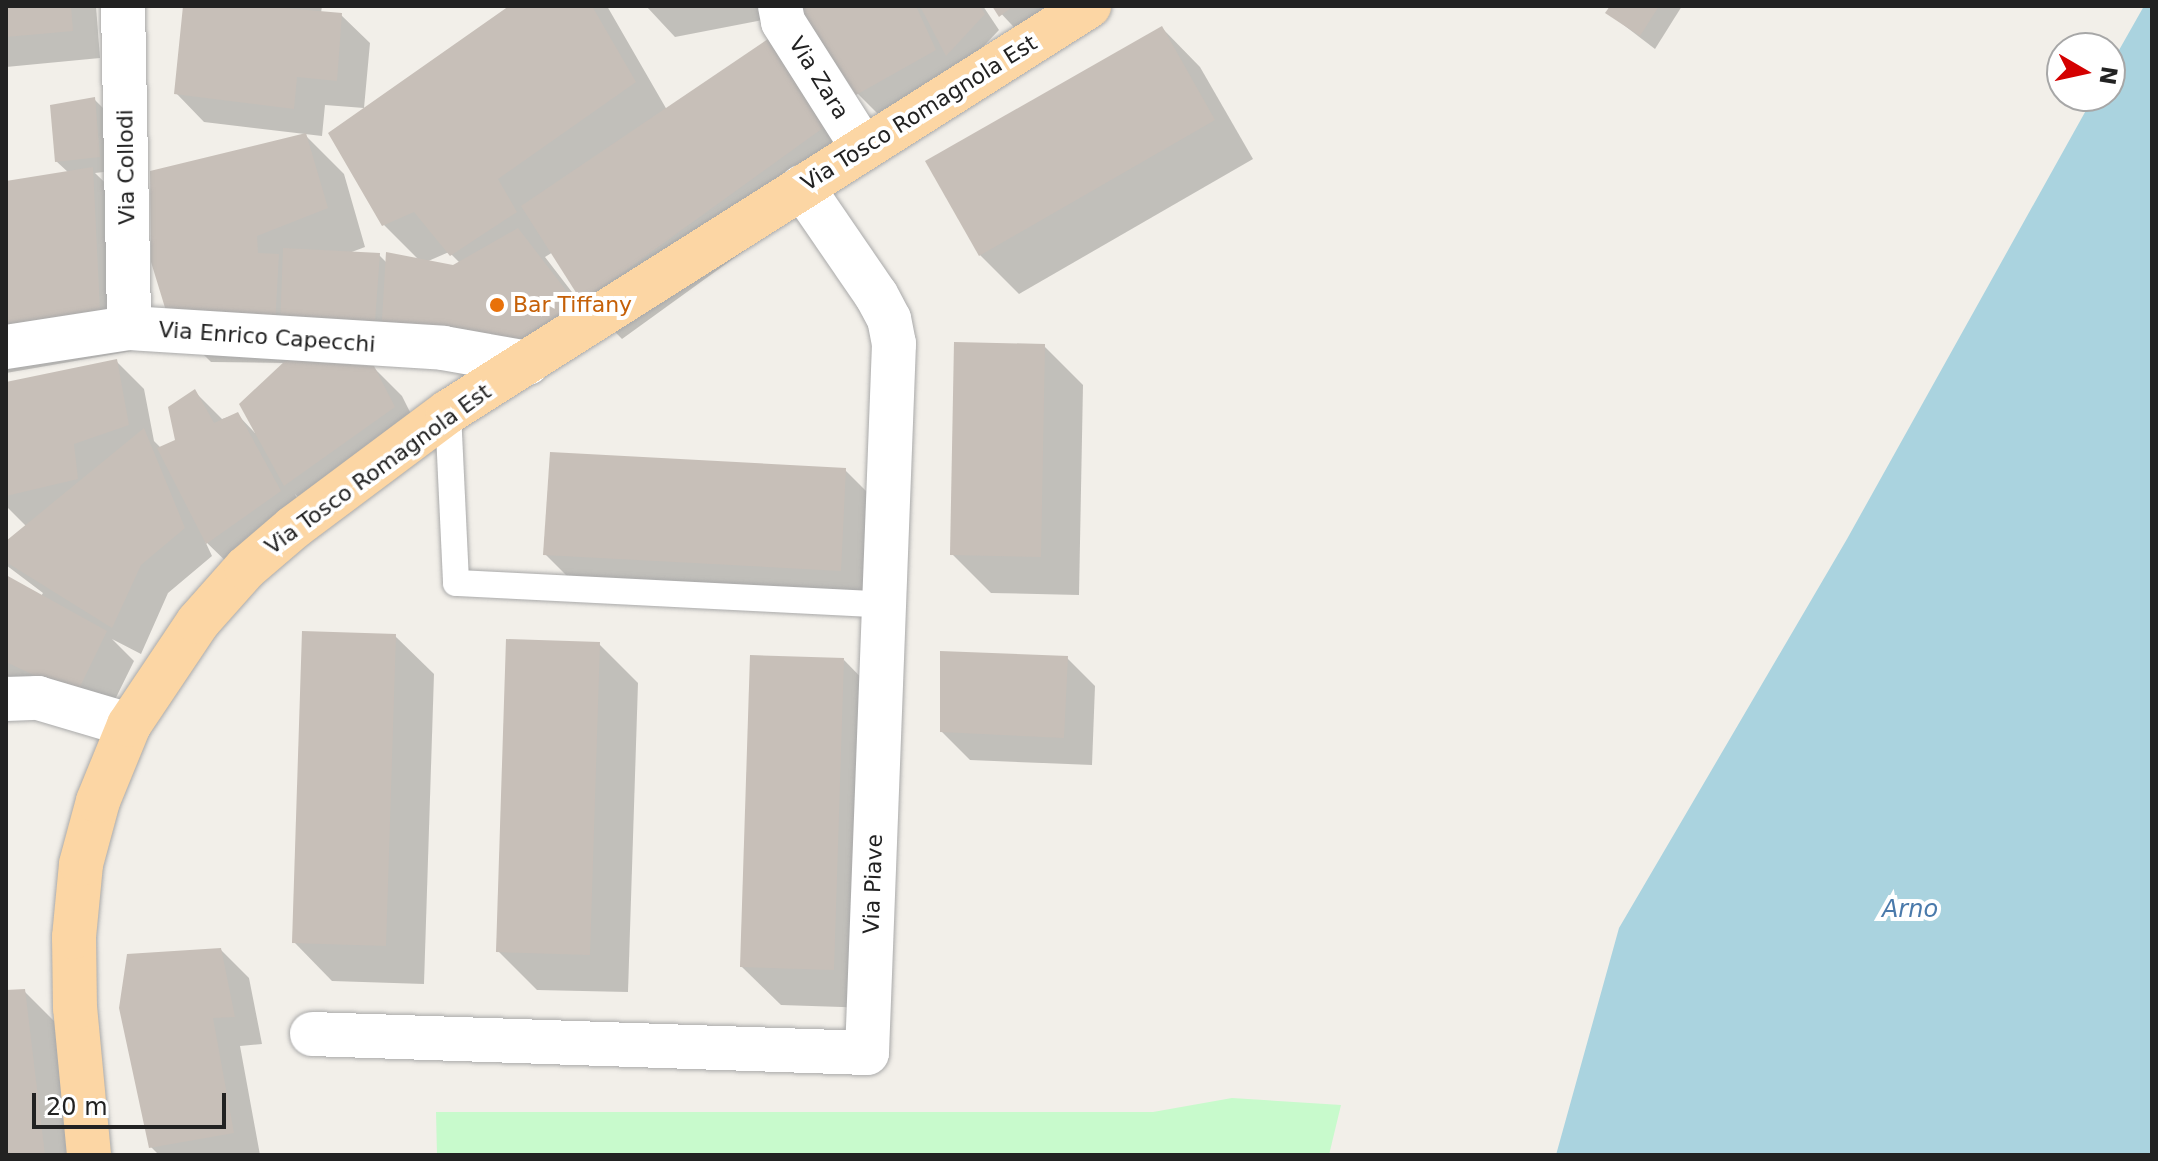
<!DOCTYPE html>
<style>
body{margin:0}
#map{position:relative;width:2158px;height:1161px;overflow:hidden;background:#f2efe9;font-family:"DejaVu Sans",sans-serif}
div>[style]{position:absolute}
.park>*{inset:0;background:#c8facc}
.water>*{inset:0;background:#aad3df}
.shadow>*{inset:0;background:#0003}
.building>*{inset:0;background:#c7bfb8}
.roads{filter:drop-shadow(0 0 2px #a9a9a9) drop-shadow(0 0 2px #a9a9a9)}
.lane>*{height:26px;margin:-13px;padding:0 13px;transform-origin:13px;border-radius:13px;background:#fff}
.street>*{height:44px;margin:-22px;padding:0 22px;transform-origin:22px;border-radius:22px;background:#fff}
.primary>*{height:44px;margin:-22px;padding:0 22px;transform-origin:22px;border-radius:22px;background:#fcd6a4}
.dots>*{width:22px;height:22px;translate:-50% -50%;box-sizing:border-box;border:4px solid #fff;border-radius:50%}
span{translate:-50% -50%;white-space:nowrap;text-align:center;line-height:1.15;-webkit-text-stroke:8px #fff;paint-order:stroke}
.street-label{font-size:22px;color:#222}
.food-label{font-size:22px;color:#c56008}
.left{translate:0 -50%;text-align:left}
.water-label{font-size:24px;color:#4a7aab;font-style:italic}
.frame{position:absolute;inset:0;border:8px solid #222;pointer-events:none}
.north{position:absolute;left:2046px;top:32px;width:80px;height:80px;box-sizing:border-box;background:#fff;border:2px solid #a7a7a7;border-radius:50%;rotate:99deg;font-size:22px;font-weight:700;line-height:32px;text-align:center;color:#222}
.north::after{content:'';display:block;margin:auto;width:28px;height:36px;background:#d40000;clip-path:polygon(50% 0,100% 100%,50% 72%,0 100%)}
.scale{position:absolute;left:32px;top:1093px;width:194px;height:36px;box-sizing:border-box;border:4px solid #222;border-top:0;padding-left:10px;font-size:24px;line-height:28px;white-space:nowrap;color:#222;-webkit-text-stroke:6px #fff;paint-order:stroke}
</style>
<div id="map">
<div class="park">
<div style="clip-path:polygon(1232px 1098px,1341px 1105px,1329px 1155px,437px 1155px,436px 1112px,1153px 1112px)"></div>
</div>
<div class="water">
<div style="clip-path:polygon(2144px 6px,2152px 6px,2152px 1155px,1556px 1155px,1619px 928px,1847px 539px,2094px 96px,2110px 96px,2110px 66px)"></div>
</div>
<div class="shadow">
<div style="clip-path:polygon(6px 6px,96px 6px,100px 58px,6px 67px)"></div>
<div style="clip-path:polygon(184px 6px,322px 6px,321px 13px,341px 15px,370px 43px,364px 108px,325px 105px,322px 136px,204px 122px,176px 93px)"></div>
<div style="clip-path:polygon(evenodd,513px 6px,607px 6px,667px 110px,771px 40px,864px 164px,622px 339px,584px 300px,553px 252px,545px 257px,605px 335px,314px 357px,313px 364px,374px 368px,402px 396px,422px 436px,313px 512px,295px 494px,307px 519px,236px 571px,205px 541px,212px 556px,168px 593px,141px 654px,112px 639px,134px 661px,104px 722px,6px 675px,6px 577px,41px 596px,43px 593px,6px 565px,6px 544px,27px 527px,6px 506px,6px 384px,116px 361px,144px 389px,154px 441px,161px 448px,177px 441px,194px 391px,222px 419px,237px 414px,255px 433px,286px 363px,211px 362px,172px 323px,305px 135px,344px 174px,365px 247px,349px 253px,379px 255px,387px 263px,420px 261px,384px 225px,513px 6px,449px 252px,460px 263px,454px 267px,426px 262px,449px 252px)"></div>
<div style="clip-path:polygon(646px 6px,782px 6px,784px 16px,675px 37px)"></div>
<div style="clip-path:polygon(801px 6px,983px 6px,999px 30px,960px 71px,886px 122px,858px 94px)"></div>
<div style="clip-path:polygon(994px 6px,1101px 6px,1039px 54px)"></div>
<div style="clip-path:polygon(1612px 6px,1682px 6px,1655px 49px,1608px 13px)"></div>
<div style="clip-path:polygon(1162px 28px,1200px 67px,1253px 159px,1019px 294px,980px 255px)"></div>
<div style="clip-path:polygon(95px 100px,109px 114px,113px 171px,95px 173px,131px 208px,138px 350px,6px 373px,6px 183px,69px 173px,56px 161px)"></div>
<div style="clip-path:polygon(1044px 346px,1083px 385px,1079px 595px,991px 593px,952px 554px)"></div>
<div style="clip-path:polygon(845px 470px,884px 509px,879px 609px,584px 593px,545px 554px)"></div>
<div style="clip-path:polygon(395px 636px,434px 674px,424px 984px,332px 981px,294px 942px)"></div>
<div style="clip-path:polygon(599px 644px,638px 683px,628px 992px,537px 990px,498px 951px)"></div>
<div style="clip-path:polygon(1067px 658px,1095px 686px,1092px 765px,970px 760px,942px 732px)"></div>
<div style="clip-path:polygon(844px 660px,882px 699px,872px 1008px,781px 1005px,742px 967px)"></div>
<div style="clip-path:polygon(221px 950px,249px 978px,262px 1044px,240px 1046px,260px 1155px,159px 1155px,151px 1147px)"></div>
<div style="clip-path:polygon(24px 991px,63px 1030px,78px 1155px,6px 1155px,6px 992px)"></div>
</div>
<div class="building">
<div style="clip-path:polygon(6px 6px,71px 6px,73px 31px,6px 37px)"></div>
<div style="clip-path:polygon(183px 6px,262px 6px,342px 13px,337px 81px,297px 77px,294px 109px,174px 94px)"></div>
<div style="clip-path:polygon(509px 6px,592px 6px,636px 82px,498px 179px,517px 212px,450px 256px,414px 212px,382px 226px,328px 133px)"></div>
<div style="clip-path:polygon(798px 6px,916px 6px,936px 50px,856px 95px)"></div>
<div style="clip-path:polygon(920px 6px,980px 6px,985px 14px,946px 56px)"></div>
<div style="clip-path:polygon(992px 6px,1013px 6px,999px 17px)"></div>
<div style="clip-path:polygon(1610px 6px,1659px 6px,1640px 36px,1605px 13px)"></div>
<div style="clip-path:polygon(1162px 26px,1215px 120px,979px 256px,925px 161px)"></div>
<div style="clip-path:polygon(771px 37px,827px 125px,582px 302px,521px 206px)"></div>
<div style="clip-path:polygon(95px 97px,100px 157px,55px 162px,50px 105px)"></div>
<div style="clip-path:polygon(306px 133px,328px 208px,257px 236px,258px 253px,279px 254px,275px 326px,170px 324px,151px 262px,150px 171px)"></div>
<div style="clip-path:polygon(93px 167px,100px 311px,6px 328px,6px 181px)"></div>
<div style="clip-path:polygon(518px 228px,578px 306px,513px 346px,381px 337px,386px 252px,453px 265px)"></div>
<div style="clip-path:polygon(283px 248px,380px 253px,374px 335px,280px 330px)"></div>
<div style="clip-path:polygon(954px 342px,1045px 344px,1041px 557px,950px 555px)"></div>
<div style="clip-path:polygon(117px 359px,129px 425px,74px 444px,78px 479px,6px 496px,6px 382px)"></div>
<div style="clip-path:polygon(286px 360px,374px 366px,395px 407px,284px 486px,239px 404px)"></div>
<div style="clip-path:polygon(195px 389px,214px 423px,238px 412px,281px 491px,206px 544px,157px 448px,175px 440px,168px 407px)"></div>
<div style="clip-path:polygon(144px 428px,185px 528px,141px 565px,112px 628px,6px 562px,6px 541px)"></div>
<div style="clip-path:polygon(550px 452px,846px 468px,841px 571px,543px 555px)"></div>
<div style="clip-path:polygon(6px 575px,107px 631px,76px 695px,6px 662px)"></div>
<div style="clip-path:polygon(302px 631px,396px 634px,386px 946px,292px 943px)"></div>
<div style="clip-path:polygon(506px 639px,600px 642px,590px 955px,496px 952px)"></div>
<div style="clip-path:polygon(940px 651px,1068px 656px,1064px 738px,940px 732px)"></div>
<div style="clip-path:polygon(750px 655px,844px 658px,834px 970px,740px 967px)"></div>
<div style="clip-path:polygon(221px 948px,235px 1017px,213px 1018px,234px 1133px,149px 1148px,119px 1008px,127px 954px)"></div>
<div style="clip-path:polygon(25px 989px,45px 1155px,6px 1155px,6px 990px)"></div>
</div>
<div class="roads">
<div class="lane">
<div style="left:448px;top:412px;width:171px;rotate:87.3deg"></div>
<div style="left:456px;top:583px;width:428px;rotate:2.9deg"></div>
</div>
<div class="street">
<div style="left:123px;top:6px;width:322px;rotate:88.9deg"></div>
<div style="left:780px;top:6px;width:16px;rotate:79deg"></div>
<div style="left:783px;top:22px;width:149px;rotate:57.6deg"></div>
<div style="left:6px;top:347px;width:124px;rotate:-8.8deg"></div>
<div style="left:129px;top:328px;width:315px;rotate:3.6deg"></div>
<div style="left:443px;top:348px;width:86px;rotate:10deg"></div>
<div style="left:6px;top:699px;width:32px;rotate:-2deg"></div>
<div style="left:38px;top:698px;width:95px;rotate:16.5deg"></div>
<div style="left:312px;top:1034px;width:555px;rotate:1.96deg"></div>
<div style="left:867px;top:1053px;width:710px;rotate:-87.82deg"></div>
<div style="left:894px;top:344px;width:25px;rotate:-101deg"></div>
<div style="left:889px;top:319px;width:27px;rotate:-118deg"></div>
<div style="left:876px;top:295px;width:131px;rotate:-124.4deg"></div>
</div>
<div class="primary">
<div style="left:89px;top:1155px;width:148px;rotate:-95.4deg"></div>
<div style="left:75px;top:1008px;width:71px;rotate:-90.8deg"></div>
<div style="left:74px;top:937px;width:73px;rotate:-84.5deg"></div>
<div style="left:81px;top:864px;width:65px;rotate:-74.9deg"></div>
<div style="left:98px;top:801px;width:82px;rotate:-67.8deg"></div>
<div style="left:129px;top:725px;width:124px;rotate:-56.2deg"></div>
<div style="left:198px;top:622px;width:72px;rotate:-48.4deg"></div>
<div style="left:246px;top:568px;width:63px;rotate:-40.5deg"></div>
<div style="left:294px;top:527px;width:192px;rotate:-36.8deg"></div>
<div style="left:448px;top:412px;width:759px;rotate:-32.35deg"></div>
</div>
</div>
<div class="dots">
<div style="left:497px;top:305px;background:#e8710a"></div>
</div>
<div class="street-label">
<span style="left:819px;top:78px;rotate:58deg">Via Zara</span>
<span style="left:919px;top:113px;rotate:-32deg">Via Tosco Romagnola Est</span>
<span style="left:126px;top:167px;rotate:-91deg">Via Collodi</span>
<span style="left:267px;top:337px;rotate:4deg">Via Enrico Capecchi</span>
<span style="left:378px;top:469px;rotate:-36deg">Via Tosco Romagnola Est</span>
<span style="left:873px;top:884px;rotate:-88deg">Via Piave</span>
</div>
<div class="food-label">
<span class="left" style="left:513px;top:305px">Bar Tiffany</span>
</div>
<div class="water-label">
<span style="left:1910px;top:910px">Arno</span>
</div>
<div class="frame"></div>
<div class="north">N</div>
<div class="scale">20 m</div>
</div>
